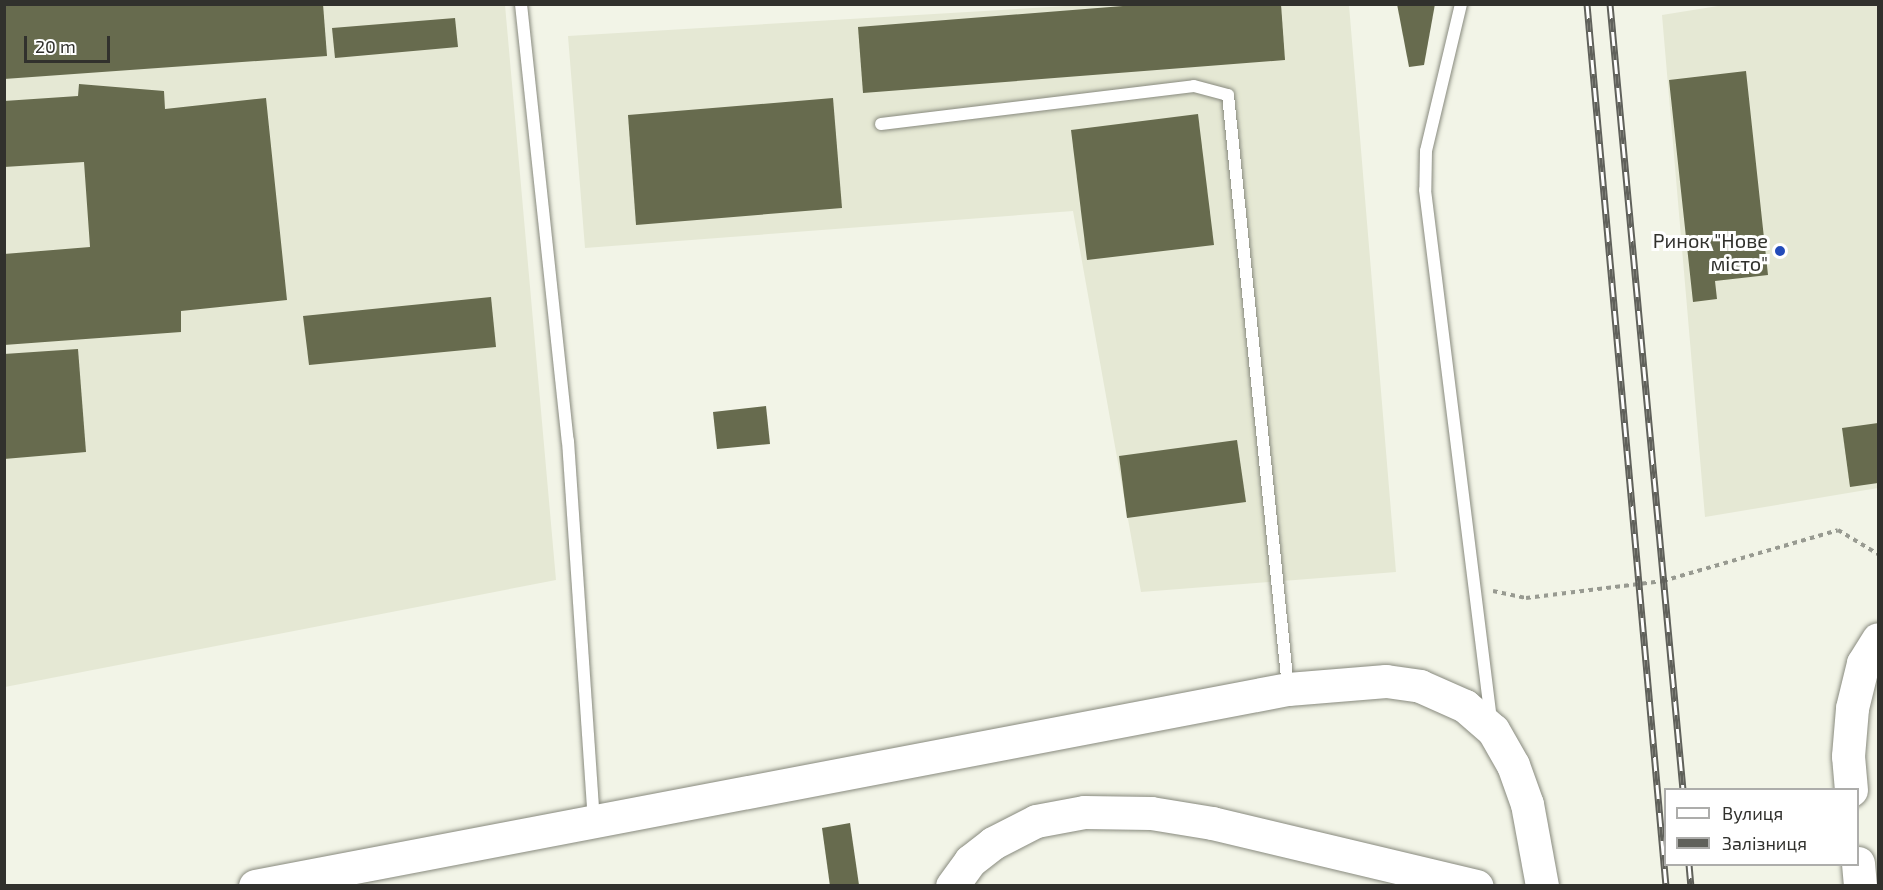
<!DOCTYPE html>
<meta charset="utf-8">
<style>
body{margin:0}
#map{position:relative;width:1883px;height:890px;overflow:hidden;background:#f2f4e7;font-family:"Exo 2",sans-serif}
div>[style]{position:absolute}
.built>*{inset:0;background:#e5e8d4}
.building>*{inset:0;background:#676b4e}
.path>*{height:4px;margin-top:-2px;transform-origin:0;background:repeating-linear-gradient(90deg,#989a91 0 4.5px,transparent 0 9px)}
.roads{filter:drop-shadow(0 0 2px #888a7e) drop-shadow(0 0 2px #888a7e)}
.service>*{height:12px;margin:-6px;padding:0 6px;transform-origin:6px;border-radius:6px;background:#fff}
.primary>*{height:33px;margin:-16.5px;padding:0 16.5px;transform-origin:16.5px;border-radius:16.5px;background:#fff}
.rail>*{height:7px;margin-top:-3.5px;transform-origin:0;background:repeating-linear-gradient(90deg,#fff 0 14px,#60615b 0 28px);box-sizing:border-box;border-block:2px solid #60615b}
.dots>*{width:16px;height:16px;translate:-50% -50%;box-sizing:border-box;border:3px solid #fff;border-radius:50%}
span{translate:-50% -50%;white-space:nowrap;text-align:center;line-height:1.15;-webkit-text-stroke:6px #fff;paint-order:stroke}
.poi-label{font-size:20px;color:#31312d}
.right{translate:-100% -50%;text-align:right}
.frame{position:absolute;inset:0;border:6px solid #31312d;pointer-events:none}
.legend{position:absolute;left:1664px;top:788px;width:195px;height:78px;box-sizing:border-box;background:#fff;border:2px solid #adadab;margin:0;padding:8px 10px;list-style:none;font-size:18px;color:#31312d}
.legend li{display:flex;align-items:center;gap:12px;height:30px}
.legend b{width:30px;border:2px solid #adadab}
.scale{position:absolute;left:24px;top:36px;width:86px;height:27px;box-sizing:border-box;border:3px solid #31312d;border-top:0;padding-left:8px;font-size:18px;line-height:21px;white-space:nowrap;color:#31312d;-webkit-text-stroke:4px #fff;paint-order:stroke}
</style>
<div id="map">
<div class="built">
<div style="clip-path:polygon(5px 5px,505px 5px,556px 580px,5px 687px)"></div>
<div style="clip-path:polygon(1083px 5px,1349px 5px,1396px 572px,1141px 592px,1073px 211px,585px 248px,568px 36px)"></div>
<div style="clip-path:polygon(1724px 5px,1878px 5px,1878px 488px,1705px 517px,1662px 15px)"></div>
</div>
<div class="building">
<div style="clip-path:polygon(4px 4px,323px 4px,327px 56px,4px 79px)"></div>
<div style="clip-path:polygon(1148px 4px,1281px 4px,1285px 60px,863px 93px,858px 27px)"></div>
<div style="clip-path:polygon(1397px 4px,1435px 4px,1424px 65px,1409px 67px)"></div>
<div style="clip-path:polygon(455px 18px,458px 47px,335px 58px,332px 28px)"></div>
<div style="clip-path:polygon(1746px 71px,1768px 275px,1715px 281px,1717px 299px,1693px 302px,1669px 80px)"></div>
<div style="clip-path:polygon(79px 84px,164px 91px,165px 109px,266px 98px,287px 300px,181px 311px,181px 332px,4px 345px,4px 254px,90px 247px,84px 162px,4px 167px,4px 101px,78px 96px)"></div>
<div style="clip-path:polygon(833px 98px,842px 208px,636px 225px,628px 115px)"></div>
<div style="clip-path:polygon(1198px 114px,1214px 245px,1087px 260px,1071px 130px)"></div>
<div style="clip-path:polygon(491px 297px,496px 347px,309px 365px,303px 316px)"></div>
<div style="clip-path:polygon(78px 349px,86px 452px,4px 459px,4px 354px)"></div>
<div style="clip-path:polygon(766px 406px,770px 444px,717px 449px,713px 412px)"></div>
<div style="clip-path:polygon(1878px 423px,1878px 483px,1850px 487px,1842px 428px)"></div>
<div style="clip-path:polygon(1237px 440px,1246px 502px,1127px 518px,1119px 456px)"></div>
<div style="clip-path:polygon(850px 823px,859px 885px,830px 886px,822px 828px)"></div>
</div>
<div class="path">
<div style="left:1493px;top:591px;width:34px;rotate:12deg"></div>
<div style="left:1526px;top:598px;width:138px;rotate:-7.1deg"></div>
<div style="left:1663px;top:581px;width:182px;rotate:-16.2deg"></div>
<div style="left:1838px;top:530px;width:47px;rotate:31deg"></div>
</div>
<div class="roads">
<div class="service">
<div style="left:521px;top:4px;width:440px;rotate:83.9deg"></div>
<div style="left:568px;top:441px;width:379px;rotate:86.1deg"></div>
<div style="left:1461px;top:4px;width:151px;rotate:103.4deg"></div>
<div style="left:1426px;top:151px;width:39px;rotate:91deg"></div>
<div style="left:1425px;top:190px;width:534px;rotate:82.9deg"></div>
<div style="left:881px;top:124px;width:315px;rotate:-6.9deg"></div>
<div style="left:1194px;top:86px;width:35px;rotate:15deg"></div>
<div style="left:1228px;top:95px;width:596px;rotate:84.22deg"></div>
</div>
<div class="primary">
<div style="left:1851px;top:790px;width:34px;rotate:-95deg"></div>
<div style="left:1848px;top:756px;width:48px;rotate:-85.2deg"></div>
<div style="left:1852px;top:708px;width:46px;rotate:-76.3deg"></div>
<div style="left:1863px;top:663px;width:28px;rotate:-58deg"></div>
<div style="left:1858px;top:863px;width:23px;rotate:85deg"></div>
<div style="left:255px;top:886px;width:1052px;rotate:-10.8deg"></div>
<div style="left:1288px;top:689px;width:98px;rotate:-4.7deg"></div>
<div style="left:1386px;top:681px;width:34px;rotate:8deg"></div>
<div style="left:1420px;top:686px;width:49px;rotate:24deg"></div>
<div style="left:1465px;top:706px;width:37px;rotate:41deg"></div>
<div style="left:1493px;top:730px;width:40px;rotate:60.3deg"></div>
<div style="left:1513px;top:765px;width:41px;rotate:70.3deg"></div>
<div style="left:1527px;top:804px;width:83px;rotate:79.6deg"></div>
<div style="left:952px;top:886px;width:31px;rotate:-54deg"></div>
<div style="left:970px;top:861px;width:29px;rotate:-38deg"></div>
<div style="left:993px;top:843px;width:48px;rotate:-27.1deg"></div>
<div style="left:1036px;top:821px;width:49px;rotate:-10.6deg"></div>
<div style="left:1084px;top:812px;width:67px;rotate:0.9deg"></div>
<div style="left:1151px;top:813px;width:62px;rotate:9.3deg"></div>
<div style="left:1212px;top:823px;width:272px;rotate:13.4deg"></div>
</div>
</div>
<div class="rail">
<div style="left:1587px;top:4px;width:886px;rotate:84.88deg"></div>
<div style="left:1610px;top:4px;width:789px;rotate:84.69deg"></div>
<div style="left:1689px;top:864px;width:22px;rotate:85deg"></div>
</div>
<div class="dots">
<div style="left:1780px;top:251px;background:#224bb9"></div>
</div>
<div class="poi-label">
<span class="right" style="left:1768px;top:252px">Ринок "Нове<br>місто"</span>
</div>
<div class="frame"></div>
<ul class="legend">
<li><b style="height:8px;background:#fff"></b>Вулиця</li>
<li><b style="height:8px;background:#60615b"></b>Залізниця</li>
</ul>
<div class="scale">20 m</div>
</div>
